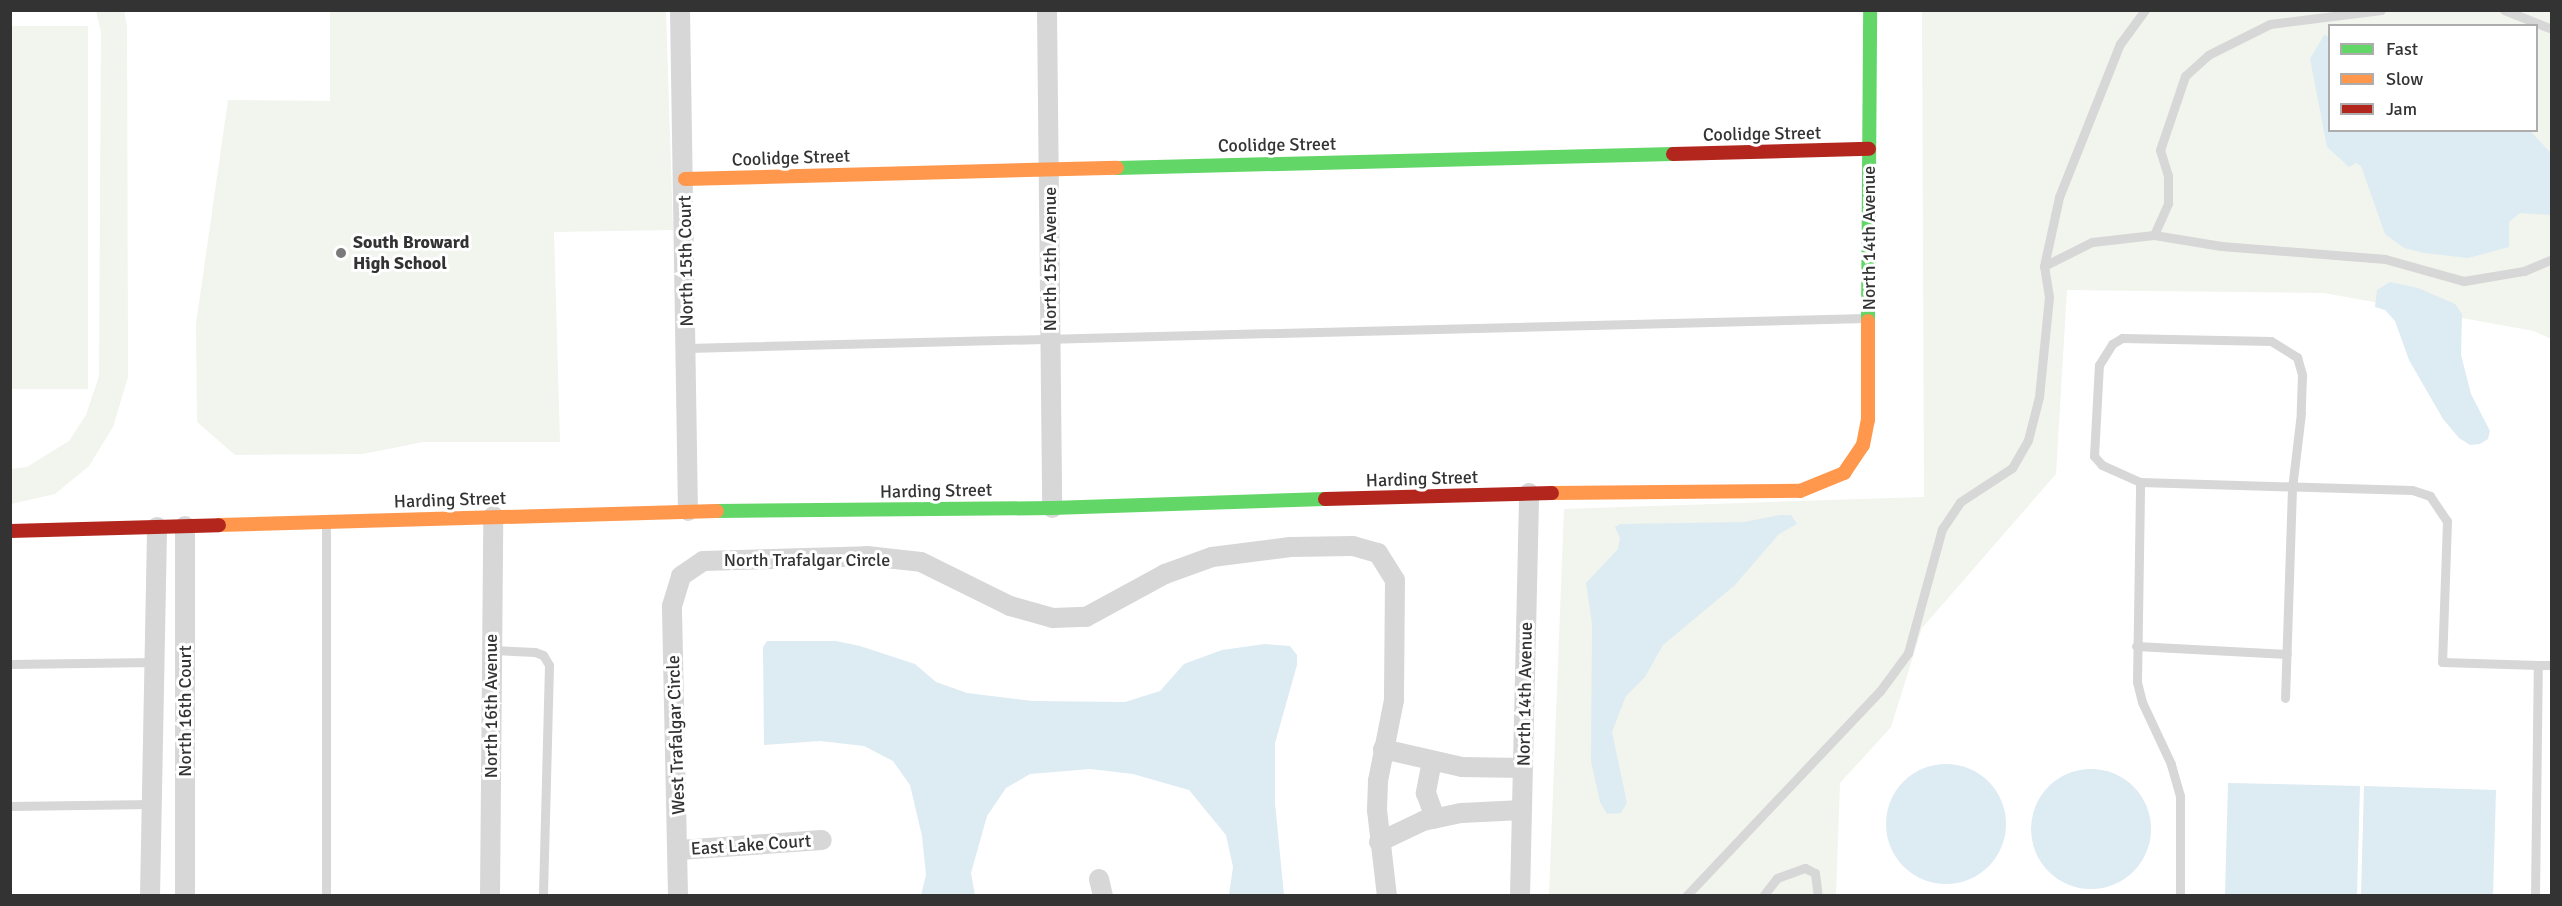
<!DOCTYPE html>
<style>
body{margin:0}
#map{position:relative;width:2562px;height:906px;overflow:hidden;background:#fff;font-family:Signika,sans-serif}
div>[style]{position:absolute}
.green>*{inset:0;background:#f1f5ed}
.water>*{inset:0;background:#ddebf3}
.round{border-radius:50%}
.lane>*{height:9px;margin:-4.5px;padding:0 4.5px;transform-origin:4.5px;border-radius:4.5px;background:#d7d7d7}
.street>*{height:20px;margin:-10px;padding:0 10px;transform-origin:10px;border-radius:10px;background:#d7d7d7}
.fast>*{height:14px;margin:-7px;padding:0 7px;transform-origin:7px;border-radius:7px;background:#63d668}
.slow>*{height:14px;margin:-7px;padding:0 7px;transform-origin:7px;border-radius:7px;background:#ff974d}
.jam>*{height:14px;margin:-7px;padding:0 7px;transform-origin:7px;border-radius:7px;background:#b3261e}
.dots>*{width:16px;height:16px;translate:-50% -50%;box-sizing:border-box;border:3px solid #fff;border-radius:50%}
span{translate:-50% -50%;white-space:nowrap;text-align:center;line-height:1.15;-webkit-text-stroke:6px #fff;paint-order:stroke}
.street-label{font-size:18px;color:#333}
.poi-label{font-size:18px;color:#333;font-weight:700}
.left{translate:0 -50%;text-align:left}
.frame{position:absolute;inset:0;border:12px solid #333;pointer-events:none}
.legend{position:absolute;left:2328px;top:24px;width:210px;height:108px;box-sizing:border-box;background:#fff;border:2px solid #adadad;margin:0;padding:8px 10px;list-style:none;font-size:18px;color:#333}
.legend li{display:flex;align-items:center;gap:12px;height:30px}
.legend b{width:30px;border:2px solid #adadad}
</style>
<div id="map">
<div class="green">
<div style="clip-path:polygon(96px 11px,124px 11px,127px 25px,128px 377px,113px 427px,89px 466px,55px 494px,11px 504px,11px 469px,27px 467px,69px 441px,86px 415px,99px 376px,101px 32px)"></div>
<div style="clip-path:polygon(330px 11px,666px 11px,673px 230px,554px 232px,560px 442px,423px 442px,363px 454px,235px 455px,197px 422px,196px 324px,228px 100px,330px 101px)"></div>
<div style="clip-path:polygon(evenodd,1922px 11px,2551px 11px,2551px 339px,2534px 331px,2324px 293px,2067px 290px,2056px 474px,1922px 628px,1891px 727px,1840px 783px,1836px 895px,1549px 896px,1564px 509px,1924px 497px,1922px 11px,2330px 26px,2536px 26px,2536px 130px,2330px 130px,2330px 26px)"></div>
<div style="clip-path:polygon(11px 26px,88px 26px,88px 389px,11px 389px)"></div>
</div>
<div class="water">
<div style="clip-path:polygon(2324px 35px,2329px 37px,2330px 130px,2530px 131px,2551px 153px,2551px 215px,2520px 213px,2509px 222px,2509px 247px,2468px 258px,2424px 253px,2404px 248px,2385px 234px,2361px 166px,2356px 163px,2349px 167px,2327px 147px,2310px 59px)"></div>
<div style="clip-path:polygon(2390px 282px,2418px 288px,2455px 304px,2462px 314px,2461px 355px,2471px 394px,2490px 431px,2488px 439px,2480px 444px,2470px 445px,2459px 438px,2443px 419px,2409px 360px,2395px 321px,2385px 310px,2375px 307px,2377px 290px)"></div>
<div style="clip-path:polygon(1780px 515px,1791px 515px,1797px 524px,1779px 534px,1735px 585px,1663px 645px,1645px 677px,1626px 696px,1612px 732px,1627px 803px,1621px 813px,1607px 814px,1600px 802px,1591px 761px,1592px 624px,1586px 583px,1618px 549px,1620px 538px,1615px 527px,1620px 524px,1744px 522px)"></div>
<div style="clip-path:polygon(767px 641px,836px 641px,860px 646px,915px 664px,936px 682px,967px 693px,1033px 701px,1125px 702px,1160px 691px,1184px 664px,1222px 650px,1265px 644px,1290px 646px,1297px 655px,1297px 665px,1275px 743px,1275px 803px,1284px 895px,1229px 895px,1233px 867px,1226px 835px,1189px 790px,1133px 774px,1090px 769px,1030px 774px,1006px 788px,987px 816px,971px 873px,975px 895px,921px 895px,926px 875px,922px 836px,910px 785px,893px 761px,864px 746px,820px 741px,764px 745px,763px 647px)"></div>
<div class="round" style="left:1886px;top:764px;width:120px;height:120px"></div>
<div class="round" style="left:2031px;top:769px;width:120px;height:120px"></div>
<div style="clip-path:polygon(2228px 783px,2360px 786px,2357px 895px,2225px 895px)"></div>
<div style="clip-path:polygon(2364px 786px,2496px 790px,2493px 895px,2361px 895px)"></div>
</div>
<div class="lane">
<div style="left:2504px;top:10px;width:52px;rotate:21.6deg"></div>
<div style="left:2154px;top:235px;width:68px;rotate:9.3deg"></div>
<div style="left:2221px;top:246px;width:165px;rotate:4.5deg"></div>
<div style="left:2385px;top:259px;width:82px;rotate:15.6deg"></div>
<div style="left:2464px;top:281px;width:61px;rotate:-9.5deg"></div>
<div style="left:2524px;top:271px;width:30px;rotate:-23deg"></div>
<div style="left:2044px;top:266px;width:54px;rotate:-26.6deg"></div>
<div style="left:2092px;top:242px;width:62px;rotate:-6.4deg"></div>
<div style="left:2154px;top:235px;width:35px;rotate:-66deg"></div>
<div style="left:2168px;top:203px;width:27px;rotate:-90deg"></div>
<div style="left:2168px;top:176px;width:27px;rotate:-107deg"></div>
<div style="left:2160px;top:150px;width:78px;rotate:-71.3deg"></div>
<div style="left:2185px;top:76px;width:31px;rotate:-42deg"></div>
<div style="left:2208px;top:55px;width:69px;rotate:-26.6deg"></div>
<div style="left:2270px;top:24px;width:112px;rotate:-7.2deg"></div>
<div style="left:687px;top:348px;width:1179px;rotate:-1.46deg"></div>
<div style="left:2140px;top:482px;width:42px;rotate:-155.9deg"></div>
<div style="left:2102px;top:465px;width:12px;rotate:-132deg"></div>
<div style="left:2094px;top:456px;width:91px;rotate:-86.9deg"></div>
<div style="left:2099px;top:365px;width:25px;rotate:-58deg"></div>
<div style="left:2112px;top:344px;width:12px;rotate:-31deg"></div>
<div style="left:2122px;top:338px;width:149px;rotate:1.2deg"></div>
<div style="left:2271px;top:341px;width:31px;rotate:32deg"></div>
<div style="left:2297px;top:357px;width:19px;rotate:74deg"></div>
<div style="left:2302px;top:375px;width:38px;rotate:92deg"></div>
<div style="left:2301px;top:413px;width:76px;rotate:96.8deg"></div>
<div style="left:2292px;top:488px;width:210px;rotate:91.9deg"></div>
<div style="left:2136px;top:646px;width:151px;rotate:3deg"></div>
<div style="left:492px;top:650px;width:43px;rotate:2.7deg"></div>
<div style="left:535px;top:652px;width:9px;rotate:21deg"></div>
<div style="left:543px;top:655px;width:12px;rotate:59deg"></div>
<div style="left:549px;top:665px;width:231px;rotate:91.5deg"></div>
<div style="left:10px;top:664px;width:145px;rotate:-0.8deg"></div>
<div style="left:10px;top:806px;width:142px;rotate:-0.8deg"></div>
<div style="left:326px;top:896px;width:371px;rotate:-90deg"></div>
<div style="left:1686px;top:896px;width:282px;rotate:-46.6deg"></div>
<div style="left:1880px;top:691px;width:47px;rotate:-53.6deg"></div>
<div style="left:1908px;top:653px;width:129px;rotate:-74.7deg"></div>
<div style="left:1942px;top:529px;width:32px;rotate:-56deg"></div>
<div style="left:1960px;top:502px;width:62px;rotate:-33.2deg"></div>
<div style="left:2012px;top:468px;width:32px;rotate:-60deg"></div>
<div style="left:2028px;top:440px;width:44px;rotate:-75.7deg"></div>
<div style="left:2039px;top:397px;width:100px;rotate:-84.3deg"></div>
<div style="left:2049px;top:297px;width:31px;rotate:-99deg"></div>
<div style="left:2044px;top:266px;width:71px;rotate:-77.7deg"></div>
<div style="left:2059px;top:197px;width:165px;rotate:-68.3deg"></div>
<div style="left:2120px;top:44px;width:42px;rotate:-53.7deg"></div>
<div style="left:1763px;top:896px;width:23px;rotate:-52deg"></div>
<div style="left:1777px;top:878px;width:30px;rotate:-20deg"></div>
<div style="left:1805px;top:868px;width:11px;rotate:27deg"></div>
<div style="left:1815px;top:873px;width:23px;rotate:83deg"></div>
<div style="left:2180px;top:896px;width:100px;rotate:-90deg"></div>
<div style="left:2180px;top:796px;width:33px;rotate:-106deg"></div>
<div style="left:2171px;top:764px;width:68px;rotate:-115.1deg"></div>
<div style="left:2142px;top:702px;width:21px;rotate:-104deg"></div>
<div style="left:2137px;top:682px;width:200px;rotate:-89.1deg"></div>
<div style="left:2140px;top:482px;width:272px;rotate:1.7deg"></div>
<div style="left:2412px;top:490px;width:19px;rotate:18deg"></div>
<div style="left:2430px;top:496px;width:30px;rotate:56deg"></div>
<div style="left:2447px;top:521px;width:141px;rotate:92deg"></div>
<div style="left:2442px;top:662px;width:96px;rotate:1.8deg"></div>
<div style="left:2535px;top:896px;width:231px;rotate:-89.3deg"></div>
<div style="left:2538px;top:665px;width:14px"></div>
</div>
<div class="street">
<div style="left:680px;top:10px;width:501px;rotate:89.09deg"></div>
<div style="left:1047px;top:10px;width:498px;rotate:89.4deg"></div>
<div style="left:1383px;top:749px;width:81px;rotate:12.8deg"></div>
<div style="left:1462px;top:767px;width:61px;rotate:0.9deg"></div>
<div style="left:1432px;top:761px;width:33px;rotate:101deg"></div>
<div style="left:1426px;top:793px;width:27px;rotate:70deg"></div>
<div style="left:1379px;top:842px;width:49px;rotate:-25.5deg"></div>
<div style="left:1423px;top:821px;width:40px;rotate:-12deg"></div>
<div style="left:1462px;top:813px;width:60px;rotate:-2.9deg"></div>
<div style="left:680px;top:850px;width:142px;rotate:-4deg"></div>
<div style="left:1099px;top:879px;width:17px;rotate:77deg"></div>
<div style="left:150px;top:896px;width:369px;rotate:-88.9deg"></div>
<div style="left:185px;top:896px;width:370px;rotate:-90deg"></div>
<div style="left:490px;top:896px;width:380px;rotate:-89.5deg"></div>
<div style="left:678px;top:896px;width:290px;rotate:-91.2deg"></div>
<div style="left:672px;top:606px;width:31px;rotate:-73deg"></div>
<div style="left:681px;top:576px;width:27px;rotate:-34deg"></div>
<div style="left:703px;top:561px;width:164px;rotate:-1.7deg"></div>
<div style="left:867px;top:556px;width:54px;rotate:6.3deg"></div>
<div style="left:921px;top:562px;width:99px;rotate:26.3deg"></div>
<div style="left:1010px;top:606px;width:45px;rotate:15.6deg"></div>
<div style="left:1053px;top:618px;width:33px;rotate:-2deg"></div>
<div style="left:1086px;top:617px;width:90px;rotate:-28.6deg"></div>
<div style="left:1165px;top:574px;width:50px;rotate:-19.9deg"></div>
<div style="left:1212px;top:557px;width:79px;rotate:-7.3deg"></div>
<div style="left:1290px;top:547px;width:63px;rotate:-0.9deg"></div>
<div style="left:1353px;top:546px;width:26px;rotate:16deg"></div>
<div style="left:1378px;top:553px;width:32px;rotate:58deg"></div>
<div style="left:1395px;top:580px;width:120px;rotate:90.5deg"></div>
<div style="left:1394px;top:700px;width:83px;rotate:101.2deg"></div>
<div style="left:1378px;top:781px;width:29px;rotate:92deg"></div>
<div style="left:1377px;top:810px;width:87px;rotate:83.4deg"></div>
<div style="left:1520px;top:896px;width:403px;rotate:-88.7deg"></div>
</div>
<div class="fast">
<div style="left:1117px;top:168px;width:556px;rotate:-1.44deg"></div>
<div style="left:1868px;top:321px;width:311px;rotate:-89.6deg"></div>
<div style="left:717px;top:511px;width:335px;rotate:-0.5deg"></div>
<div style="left:1052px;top:508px;width:273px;rotate:-1.9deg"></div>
</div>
<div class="slow">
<div style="left:685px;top:179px;width:432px;rotate:-1.5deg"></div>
<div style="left:1552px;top:493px;width:248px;rotate:-0.5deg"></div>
<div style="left:1800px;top:491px;width:48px;rotate:-22.2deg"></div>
<div style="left:1844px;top:473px;width:34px;rotate:-56deg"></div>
<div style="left:1863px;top:445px;width:25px;rotate:-79deg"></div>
<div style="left:1868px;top:420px;width:99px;rotate:-90deg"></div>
<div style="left:219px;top:525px;width:498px;rotate:-1.6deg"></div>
</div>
<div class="jam">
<div style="left:1673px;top:154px;width:196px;rotate:-1.5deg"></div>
<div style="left:1325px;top:499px;width:227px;rotate:-1.5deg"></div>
<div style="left:10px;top:531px;width:209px;rotate:-1.6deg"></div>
</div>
<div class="dots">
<div style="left:341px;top:253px;background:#7a7a7a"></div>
</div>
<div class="street-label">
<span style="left:1762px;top:134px;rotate:-1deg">Coolidge Street</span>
<span style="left:1277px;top:145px;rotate:-1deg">Coolidge Street</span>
<span style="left:791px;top:158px;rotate:-2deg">Coolidge Street</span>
<span style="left:1869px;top:238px;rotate:-90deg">North 14th Avenue</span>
<span style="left:1050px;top:259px;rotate:-90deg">North 15th Avenue</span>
<span style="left:686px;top:261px;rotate:-91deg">North 15th Court</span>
<span style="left:1422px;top:479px;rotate:-2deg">Harding Street</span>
<span style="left:936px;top:491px;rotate:-1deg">Harding Street</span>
<span style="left:450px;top:500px;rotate:-2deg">Harding Street</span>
<span style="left:807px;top:560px">North Trafalgar Circle</span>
<span style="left:1525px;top:694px;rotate:-89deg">North 14th Avenue</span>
<span style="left:491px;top:706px;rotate:-90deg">North 16th Avenue</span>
<span style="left:185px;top:711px;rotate:-90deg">North 16th Court</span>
<span style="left:676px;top:735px;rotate:-92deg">West Trafalgar Circle</span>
<span style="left:751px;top:845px;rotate:-4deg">East Lake Court</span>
</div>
<div class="poi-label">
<span class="left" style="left:353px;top:253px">South Broward<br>High School</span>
</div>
<div class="frame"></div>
<ul class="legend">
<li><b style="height:8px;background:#63d668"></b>Fast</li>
<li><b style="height:8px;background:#ff974d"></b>Slow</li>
<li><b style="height:8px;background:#b3261e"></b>Jam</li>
</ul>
</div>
